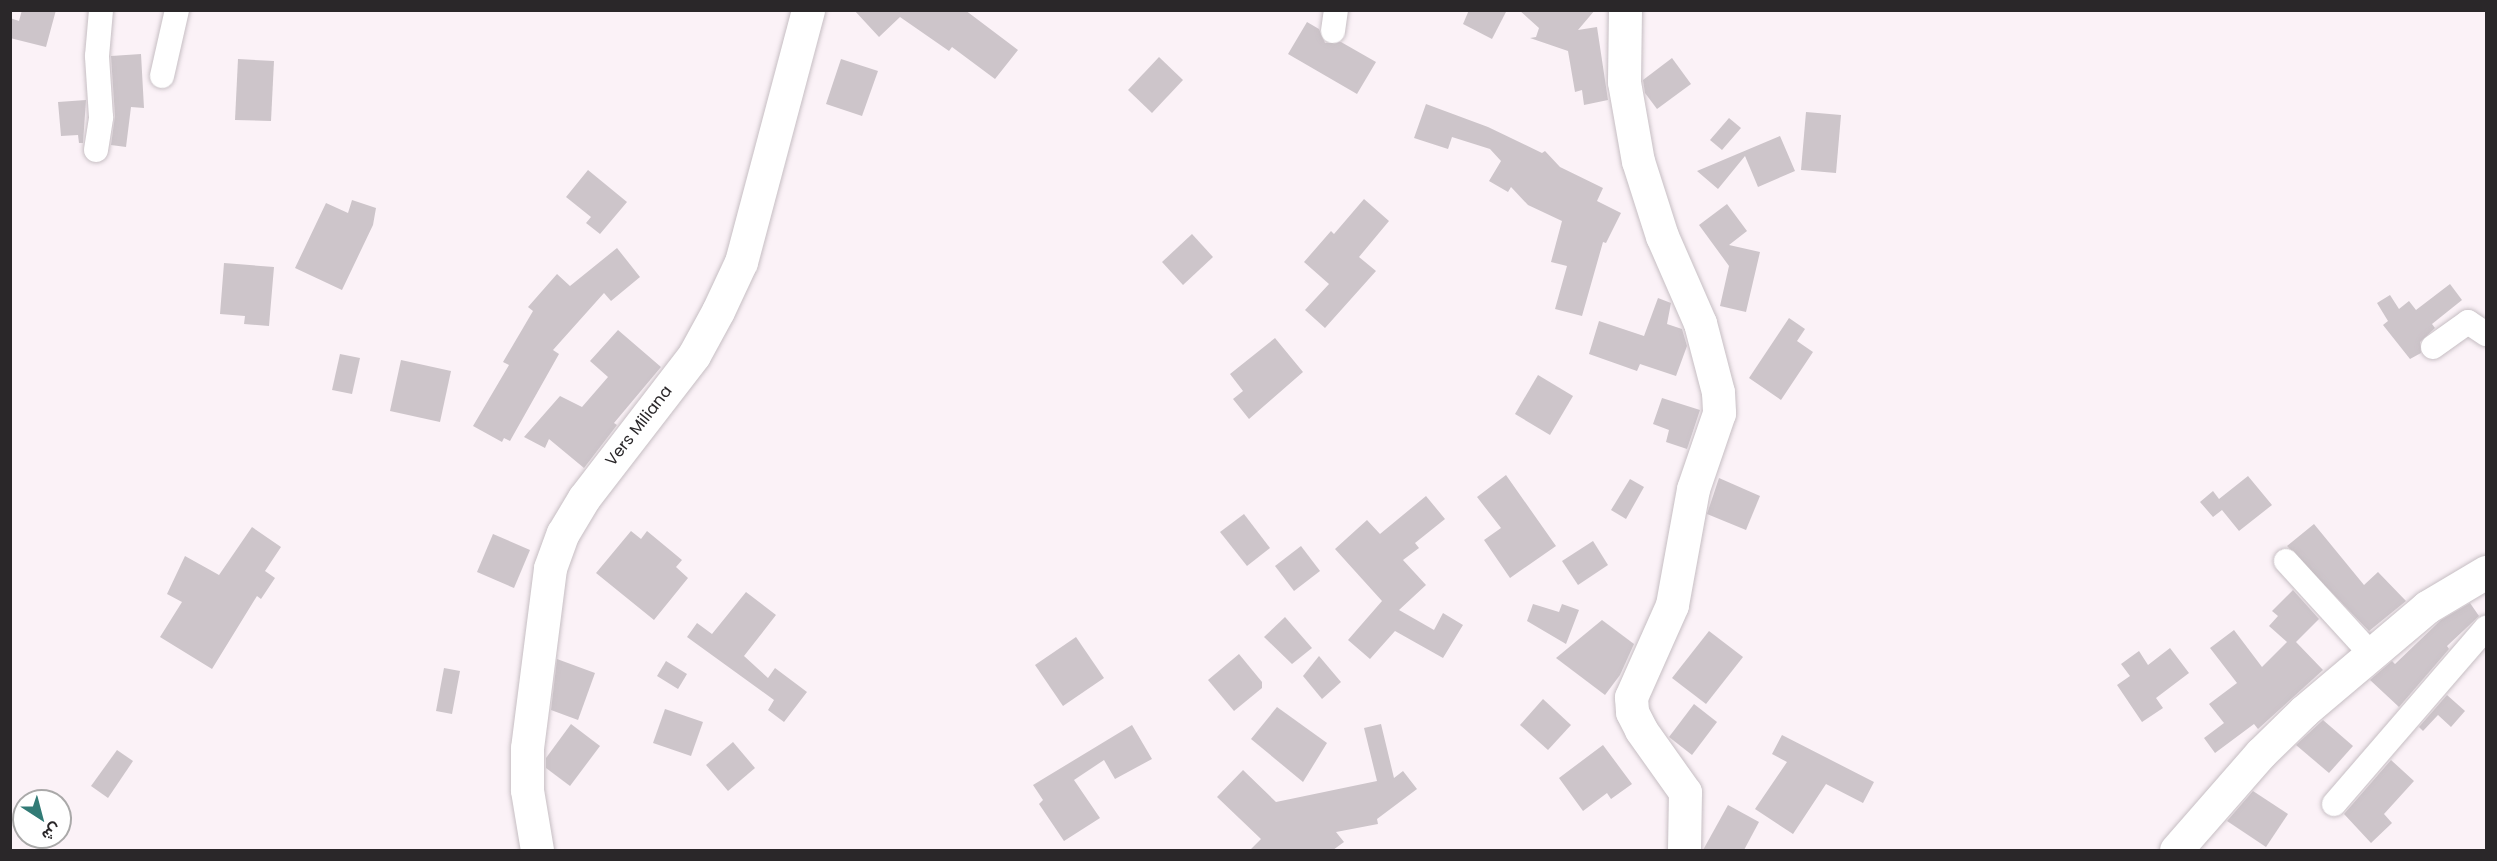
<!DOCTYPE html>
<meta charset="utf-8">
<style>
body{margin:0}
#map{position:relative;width:2497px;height:861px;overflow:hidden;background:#fbf2f7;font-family:Poppins,Vazirmatn,sans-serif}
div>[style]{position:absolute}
.building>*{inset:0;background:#cdc5ca}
.roads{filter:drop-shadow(0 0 2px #c6bec3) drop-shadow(0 0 2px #c6bec3)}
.street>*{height:24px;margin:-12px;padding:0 12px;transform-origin:12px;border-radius:12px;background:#fff}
.secondary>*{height:33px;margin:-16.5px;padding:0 16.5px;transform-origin:16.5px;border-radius:16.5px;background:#fff}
span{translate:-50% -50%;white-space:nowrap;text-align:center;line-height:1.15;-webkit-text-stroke:5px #fff;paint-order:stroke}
.street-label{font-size:16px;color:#2a2729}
.frame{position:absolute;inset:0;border:12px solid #2a2729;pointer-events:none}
.north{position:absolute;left:12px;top:789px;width:60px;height:60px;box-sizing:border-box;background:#fff;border:2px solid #aaa9a9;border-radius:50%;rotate:144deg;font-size:16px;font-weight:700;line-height:24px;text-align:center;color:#2a2729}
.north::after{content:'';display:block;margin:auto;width:21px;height:27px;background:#327b76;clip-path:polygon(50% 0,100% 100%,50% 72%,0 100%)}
</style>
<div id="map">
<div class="building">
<div style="clip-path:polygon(22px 10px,56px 10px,46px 47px,10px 38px,10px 18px,19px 21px)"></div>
<div style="clip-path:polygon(854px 10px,965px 10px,1018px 50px,995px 79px,952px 47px,949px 51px,900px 17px,879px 37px)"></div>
<div style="clip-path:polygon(1469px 10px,1507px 10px,1492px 39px,1463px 24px)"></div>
<div style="clip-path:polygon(1519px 10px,1595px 10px,1578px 30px,1597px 27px,1608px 100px,1584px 105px,1582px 90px,1575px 92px,1568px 51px,1530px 38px,1536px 37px,1539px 28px)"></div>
<div style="clip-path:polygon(1307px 22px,1319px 29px,1325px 43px,1341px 42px,1376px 62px,1357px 94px,1288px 54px)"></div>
<div style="clip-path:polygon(141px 54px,144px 108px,131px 107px,126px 147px,111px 145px,115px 116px,111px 56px)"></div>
<div style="clip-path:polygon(1159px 57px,1183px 80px,1152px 113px,1128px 90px)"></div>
<div style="clip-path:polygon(1672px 58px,1691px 84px,1657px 109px,1645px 93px,1643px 80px)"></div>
<div style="clip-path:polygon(238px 59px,274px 61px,271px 121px,235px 120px)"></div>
<div style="clip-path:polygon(841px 59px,878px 71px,862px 116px,826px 104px)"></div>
<div style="clip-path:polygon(86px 100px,83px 143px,79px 143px,78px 135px,61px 136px,58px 102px)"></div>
<div style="clip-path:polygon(1426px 104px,1488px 127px,1542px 153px,1545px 151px,1560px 167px,1603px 188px,1597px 201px,1621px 213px,1606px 243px,1603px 242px,1582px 316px,1555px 309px,1567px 266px,1551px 262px,1562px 221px,1528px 205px,1511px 187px,1508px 192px,1489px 181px,1501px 161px,1490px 149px,1452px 137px,1448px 149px,1414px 138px)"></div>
<div style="clip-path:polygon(1806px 112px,1841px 115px,1836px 173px,1801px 170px)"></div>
<div style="clip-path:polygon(1729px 118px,1741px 128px,1722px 150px,1710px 140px)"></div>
<div style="clip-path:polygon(1780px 136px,1795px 171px,1758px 187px,1745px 156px,1718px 189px,1697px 171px)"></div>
<div style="clip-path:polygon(588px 170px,627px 202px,600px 234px,586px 223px,591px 217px,566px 197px)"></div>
<div style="clip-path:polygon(1364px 199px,1389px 221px,1359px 257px,1376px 271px,1325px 328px,1305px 310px,1329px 284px,1304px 262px,1331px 231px,1334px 234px)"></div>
<div style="clip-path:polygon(352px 200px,376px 208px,373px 225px,342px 290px,295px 268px,326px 203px,348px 213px)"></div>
<div style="clip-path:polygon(1727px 204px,1747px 231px,1729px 245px,1760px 252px,1746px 312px,1720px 306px,1729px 266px,1699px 225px)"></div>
<div style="clip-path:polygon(1192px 234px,1213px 257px,1183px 285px,1162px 262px)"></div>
<div style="clip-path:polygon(617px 248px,640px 277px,611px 301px,604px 293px,553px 350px,559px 354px,510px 441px,504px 438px,502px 442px,473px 426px,509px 365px,503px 362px,533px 311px,528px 307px,557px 274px,570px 286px)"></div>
<div style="clip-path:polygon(224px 263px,274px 267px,269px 326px,244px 324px,245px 316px,220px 314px)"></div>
<div style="clip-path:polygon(2450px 284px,2462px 300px,2432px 324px,2435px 328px,2420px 342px,2421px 353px,2410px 359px,2383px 325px,2388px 321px,2377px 303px,2390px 295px,2399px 309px,2409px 301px,2416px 310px)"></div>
<div style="clip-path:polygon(1658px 298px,1671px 303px,1667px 324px,1682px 329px,1687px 346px,1676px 376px,1640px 364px,1637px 371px,1589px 354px,1599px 321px,1644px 336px)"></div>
<div style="clip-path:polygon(1789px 318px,1805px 329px,1797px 341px,1813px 352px,1781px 400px,1749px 378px)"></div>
<div style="clip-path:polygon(618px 330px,661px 367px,614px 423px,617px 425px,584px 468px,549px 439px,545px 448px,524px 437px,560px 396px,582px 407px,608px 377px,590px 361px)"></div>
<div style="clip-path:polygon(1275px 338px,1303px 372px,1249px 419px,1233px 399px,1243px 391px,1230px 374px)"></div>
<div style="clip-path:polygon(340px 354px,360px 358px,352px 394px,332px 390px)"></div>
<div style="clip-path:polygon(401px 360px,451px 371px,440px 422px,390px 411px)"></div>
<div style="clip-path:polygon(1538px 375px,1573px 396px,1550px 435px,1515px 414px)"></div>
<div style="clip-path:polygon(1662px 398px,1700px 410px,1687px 449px,1666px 442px,1669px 430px,1653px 424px)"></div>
<div style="clip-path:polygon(1506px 475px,1556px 546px,1510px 578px,1484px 540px,1501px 528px,1477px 497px)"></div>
<div style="clip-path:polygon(2248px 476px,2272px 505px,2239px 531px,2222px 510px,2213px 517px,2200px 502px,2213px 491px,2219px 499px)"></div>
<div style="clip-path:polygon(1719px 478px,1760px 496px,1746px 530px,1707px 514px)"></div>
<div style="clip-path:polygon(1630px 479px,1644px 487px,1626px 519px,1611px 510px)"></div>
<div style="clip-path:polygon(1426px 496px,1445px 519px,1415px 543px,1419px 548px,1403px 560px,1426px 585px,1399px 610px,1434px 630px,1443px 613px,1463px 625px,1443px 658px,1395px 631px,1370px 659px,1348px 640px,1382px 601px,1335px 549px,1367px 520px,1380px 534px)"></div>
<div style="clip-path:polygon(1244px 514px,1270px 548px,1247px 566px,1220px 532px)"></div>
<div style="clip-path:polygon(2314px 524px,2364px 585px,2378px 572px,2406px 601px,2369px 631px,2287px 546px)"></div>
<div style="clip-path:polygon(252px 527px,281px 547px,265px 571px,275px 578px,261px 599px,257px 596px,212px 669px,160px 637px,182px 602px,167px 594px,185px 556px,219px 575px)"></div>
<div style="clip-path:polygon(631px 531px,641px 539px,647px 531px,682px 560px,676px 567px,688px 578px,654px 620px,596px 573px)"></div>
<div style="clip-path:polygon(493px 534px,530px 550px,514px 588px,477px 572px)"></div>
<div style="clip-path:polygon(1593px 541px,1608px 565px,1578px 585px,1562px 561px)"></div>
<div style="clip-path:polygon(1301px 546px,1320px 571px,1294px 591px,1275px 566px)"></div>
<div style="clip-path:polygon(2293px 590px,2319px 619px,2296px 642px,2323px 670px,2258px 729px,2254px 724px,2215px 753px,2204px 738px,2224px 723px,2209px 704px,2237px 683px,2210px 648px,2234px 630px,2262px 667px,2287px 642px,2269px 626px,2278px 616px,2272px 611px)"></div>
<div style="clip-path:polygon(746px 592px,776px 615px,744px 656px,768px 678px,775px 668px,807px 692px,784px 722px,768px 710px,774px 700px,687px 637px,697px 623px,712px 634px)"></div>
<div style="clip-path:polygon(2470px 603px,2479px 616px,2447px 646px,2449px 649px,2399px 707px,2370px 680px,2392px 661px,2395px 664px,2441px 620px)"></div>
<div style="clip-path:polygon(1533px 604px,1559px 612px,1562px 604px,1579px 610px,1566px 644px,1527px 621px)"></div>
<div style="clip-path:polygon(1285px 617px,1312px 648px,1292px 664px,1264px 637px)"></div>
<div style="clip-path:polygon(1602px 620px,1634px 644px,1620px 675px,1605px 695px,1556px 658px)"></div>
<div style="clip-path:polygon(1709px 631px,1743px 657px,1706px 704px,1672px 678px)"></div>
<div style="clip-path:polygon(1076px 637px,1104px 678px,1063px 706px,1035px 665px)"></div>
<div style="clip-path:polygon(2170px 648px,2189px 673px,2156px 698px,2163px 708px,2142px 722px,2117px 685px,2130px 676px,2121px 664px,2139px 651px,2148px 665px)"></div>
<div style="clip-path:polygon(1239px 654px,1262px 682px,1262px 688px,1234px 711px,1208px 680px)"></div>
<div style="clip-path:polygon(1319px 656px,1341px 682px,1322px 699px,1303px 676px)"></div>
<div style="clip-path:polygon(557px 659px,595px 673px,578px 720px,551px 710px)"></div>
<div style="clip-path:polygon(666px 661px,687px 674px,678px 689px,657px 676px)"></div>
<div style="clip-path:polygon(444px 668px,460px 671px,452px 714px,436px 711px)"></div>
<div style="clip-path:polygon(2447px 695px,2465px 711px,2451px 727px,2438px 715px,2423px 731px,2419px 727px)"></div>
<div style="clip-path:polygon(1543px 699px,1571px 725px,1548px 750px,1520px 725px)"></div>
<div style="clip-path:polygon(1694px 704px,1717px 722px,1692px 755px,1669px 737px)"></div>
<div style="clip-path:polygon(1277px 707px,1327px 743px,1303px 782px,1251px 739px)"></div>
<div style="clip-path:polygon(665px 709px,703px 722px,691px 756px,653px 743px)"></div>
<div style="clip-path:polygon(2323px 720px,2353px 746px,2329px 773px,2296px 745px)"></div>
<div style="clip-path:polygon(571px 724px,600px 746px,570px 786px,546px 768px,546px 758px)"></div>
<div style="clip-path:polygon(1381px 724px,1394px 778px,1403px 771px,1417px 789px,1377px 819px,1378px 824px,1336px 832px,1344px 842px,1333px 850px,1250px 850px,1261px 839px,1217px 797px,1243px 770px,1276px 802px,1377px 781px,1364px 728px)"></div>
<div style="clip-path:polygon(1132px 725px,1152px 759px,1115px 779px,1104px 760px,1074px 780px,1100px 818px,1064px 841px,1039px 804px,1043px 800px,1033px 785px)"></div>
<div style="clip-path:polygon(1782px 735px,1874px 782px,1863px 803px,1826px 784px,1793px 834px,1755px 809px,1787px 762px,1772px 754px)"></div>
<div style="clip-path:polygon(733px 742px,755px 768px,728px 791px,706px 765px)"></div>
<div style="clip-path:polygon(1603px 745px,1632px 784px,1611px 799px,1607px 793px,1583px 811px,1559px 778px)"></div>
<div style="clip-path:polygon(117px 750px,133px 761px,108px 798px,91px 786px)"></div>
<div style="clip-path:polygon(2391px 760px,2414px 781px,2384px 814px,2392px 823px,2371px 843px,2344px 814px)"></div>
<div style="clip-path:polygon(2253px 791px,2288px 814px,2266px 847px,2227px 821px)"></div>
<div style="clip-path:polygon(1728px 805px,1759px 822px,1744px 850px,1703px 850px)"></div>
</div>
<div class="roads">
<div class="street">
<div style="left:1333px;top:31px;width:21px;rotate:-82deg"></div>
<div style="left:162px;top:76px;width:68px;rotate:-77.2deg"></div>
<div style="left:96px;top:150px;width:33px;rotate:-81deg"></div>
<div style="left:101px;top:117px;width:61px;rotate:-93.8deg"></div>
<div style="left:97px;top:56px;width:46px;rotate:-85deg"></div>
<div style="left:2433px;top:347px;width:43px;rotate:-35.5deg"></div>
<div style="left:2468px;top:322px;width:22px;rotate:34deg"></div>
<div style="left:2286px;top:561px;width:125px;rotate:47.6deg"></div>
<div style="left:2334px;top:804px;width:233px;rotate:-49.2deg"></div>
</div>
<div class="secondary">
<div style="left:1625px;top:10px;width:72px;rotate:90.8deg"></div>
<div style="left:1624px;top:82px;width:80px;rotate:80deg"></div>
<div style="left:1638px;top:161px;width:79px;rotate:72.3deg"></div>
<div style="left:1662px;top:236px;width:95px;rotate:66.4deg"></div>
<div style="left:1700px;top:323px;width:71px;rotate:75.4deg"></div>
<div style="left:1718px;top:392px;width:21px;rotate:87deg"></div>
<div style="left:1719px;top:413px;width:80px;rotate:108.9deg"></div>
<div style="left:1693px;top:489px;width:118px;rotate:100.3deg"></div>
<div style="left:1672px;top:605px;width:101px;rotate:114deg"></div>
<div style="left:1631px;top:697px;width:15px;rotate:86deg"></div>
<div style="left:1632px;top:712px;width:20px;rotate:63deg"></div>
<div style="left:1641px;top:730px;width:76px;rotate:54.6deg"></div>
<div style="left:1685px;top:792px;width:58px;rotate:91deg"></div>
<div style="left:537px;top:850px;width:61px;rotate:-99.5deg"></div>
<div style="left:527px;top:790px;width:42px;rotate:-90deg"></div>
<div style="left:527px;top:748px;width:181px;rotate:-82.7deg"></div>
<div style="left:550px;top:568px;width:37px;rotate:-70deg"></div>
<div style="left:563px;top:533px;width:41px;rotate:-59deg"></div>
<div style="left:584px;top:498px;width:180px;rotate:-52.4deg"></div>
<div style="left:694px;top:355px;width:50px;rotate:-61.4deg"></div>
<div style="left:718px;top:311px;width:54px;rotate:-64.9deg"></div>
<div style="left:741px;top:262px;width:261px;rotate:-75.1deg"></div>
<div style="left:2176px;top:850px;width:129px;rotate:-48.8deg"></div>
<div style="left:2261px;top:753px;width:60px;rotate:-44.3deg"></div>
<div style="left:2304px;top:711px;width:161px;rotate:-40.2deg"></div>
<div style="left:2427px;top:607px;width:69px;rotate:-30.7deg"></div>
</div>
</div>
<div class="street-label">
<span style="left:639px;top:426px;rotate:-52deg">Vers Miliana</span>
</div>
<div class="frame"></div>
<div class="north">ش</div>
</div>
